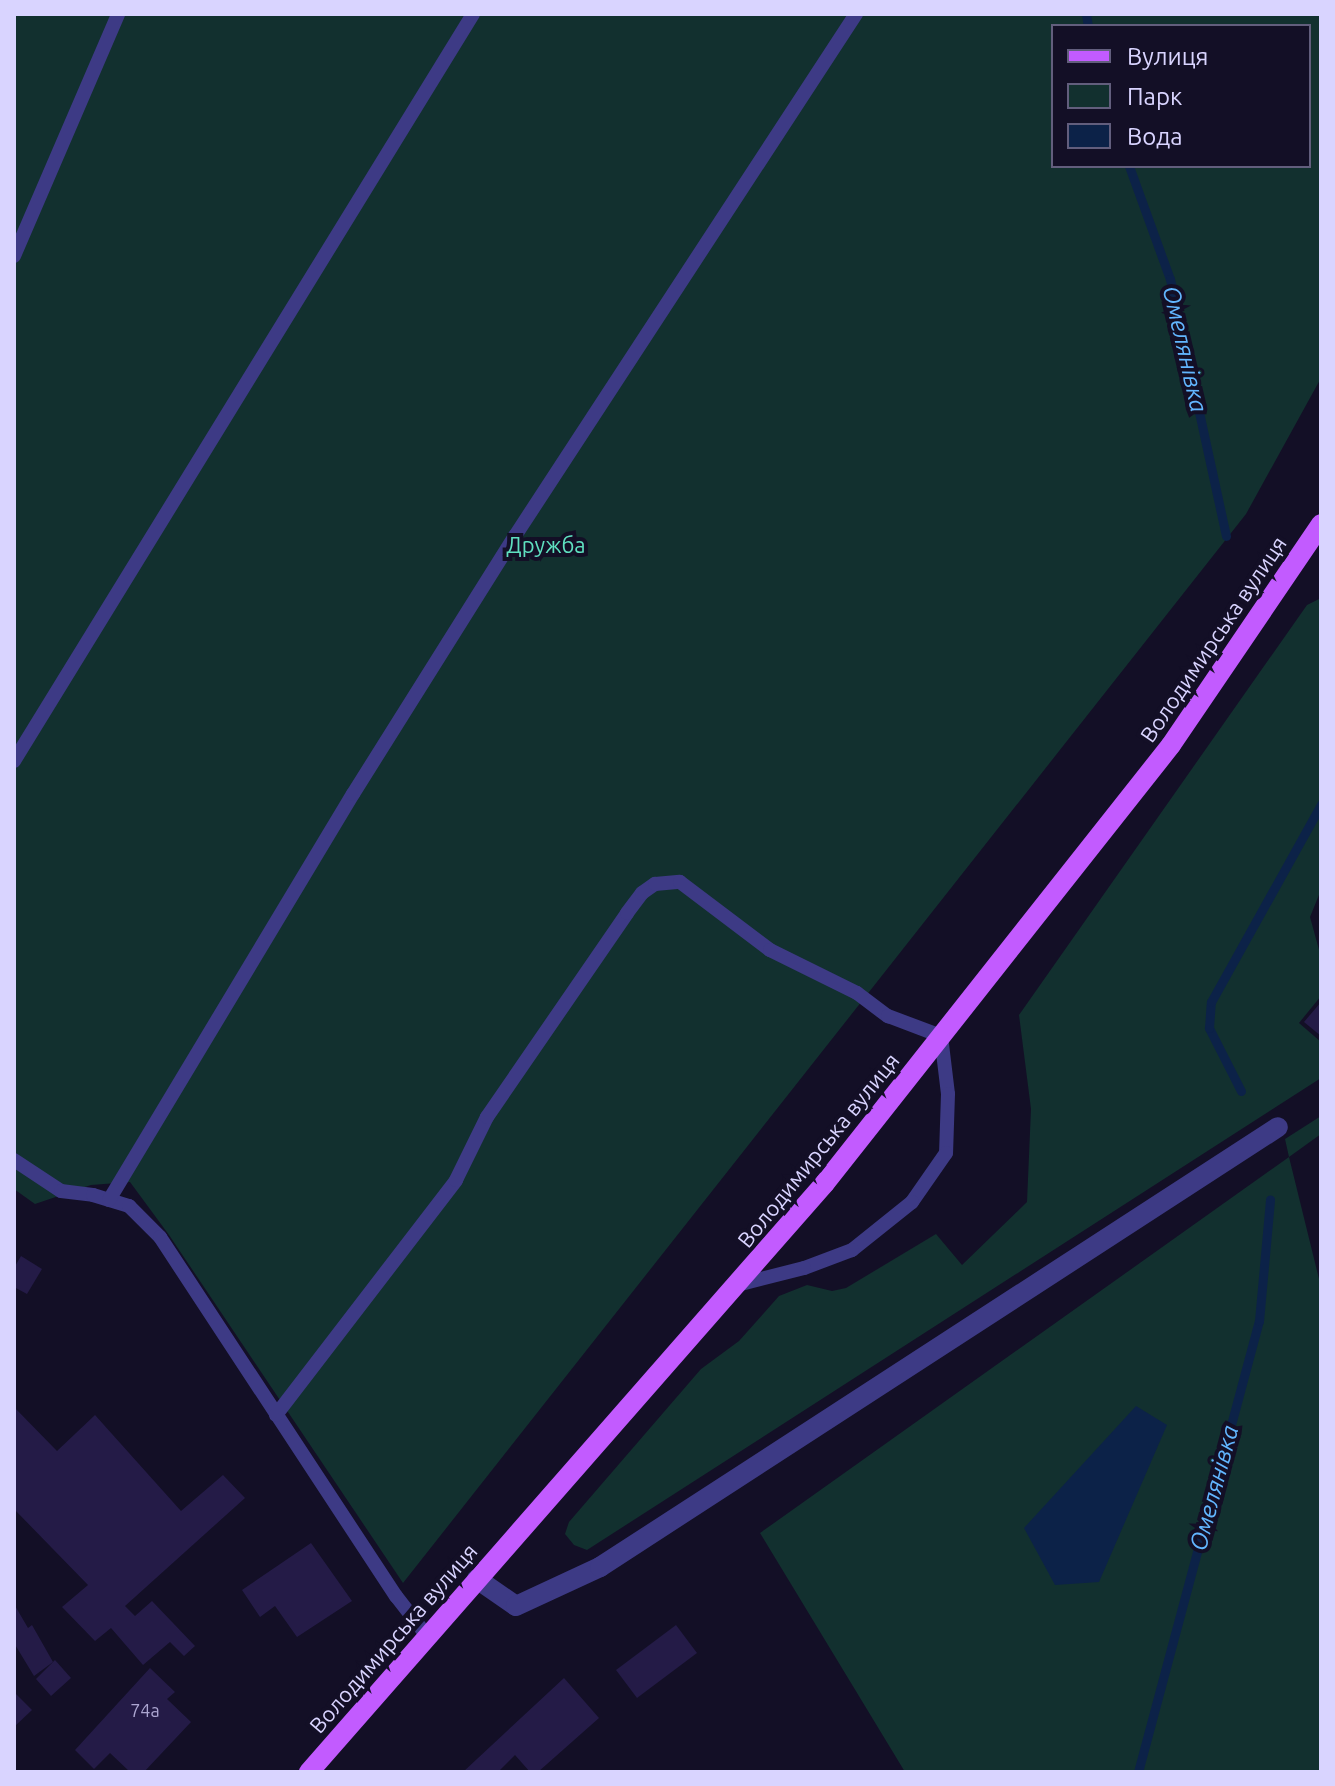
<!DOCTYPE html>
<meta charset="utf-8">
<style>
body{margin:0}
#map{position:relative;width:1335px;height:1786px;overflow:hidden;background:#130f26;font-family:Ubuntu,sans-serif}
div>[style]{position:absolute}
.green>*{inset:0;background:#12302f}
.water>*{inset:0;background:#0c2248}
.stream>*{height:9px;margin:-4.5px;padding:0 4.5px;transform-origin:4.5px;border-radius:4.5px;background:#0c2248}
.building>*{inset:0;background:#241b47}
.service>*{height:14px;margin:-7px;padding:0 7px;transform-origin:7px;border-radius:7px;background:#3d3a85}
.minor>*{height:20px;margin:-10px;padding:0 10px;transform-origin:10px;border-radius:10px;background:#3d3a85}
.primary>*{height:20px;margin:-10px;padding:0 10px;transform-origin:10px;border-radius:10px;background:#c25bff}
span{translate:-50% -50%;white-space:nowrap;text-align:center;line-height:1.15;-webkit-text-stroke:8px #130f26;paint-order:stroke}
.number-label{font-size:18px;color:#aca6d1}
.number-label span{-webkit-text-stroke-width:0}
.park-label{font-size:22px;color:#5fe0c0}
.street-label{font-size:22px;color:#d9d4ff}
.water-label{font-size:24px;color:#62b6ff;font-style:italic}
.frame{position:absolute;inset:0;border:16px solid #d9d4ff;pointer-events:none}
.legend{position:absolute;left:1051px;top:24px;width:260px;height:144px;box-sizing:border-box;background:#130f26;border:2px solid #625e7d;margin:0;padding:10px 14px;list-style:none;font-size:24px;color:#d9d4ff}
.legend li{display:flex;align-items:center;gap:16px;height:40px}
.legend b{width:40px;border:2px solid #625e7d}
</style>
<div id="map">
<div class="green">
<div style="clip-path:polygon(evenodd,14px 14px,1321px 14px,1321px 378px,1246px 514px,403px 1583px,169px 1235px,130px 1182px,91px 1185px,35px 1204px,14px 1189px,14px 14px,1053px 26px,1309px 26px,1309px 166px,1053px 166px,1053px 26px)"></div>
<div style="clip-path:polygon(1321px 598px,1321px 890px,1310px 917px,1321px 957px,1321px 996px,1299px 1023px,1321px 1042px,1321px 1078px,587px 1550px,574px 1545px,565px 1534px,569px 1522px,701px 1369px,739px 1341px,779px 1296px,807px 1285px,832px 1291px,846px 1288px,936px 1234px,962px 1265px,1027px 1202px,1031px 1109px,1019px 1015px,1307px 605px)"></div>
<div style="clip-path:polygon(1321px 1116px,1321px 1134px,1289px 1157px,1321px 1287px,1321px 1772px,905px 1772px,760px 1533px,1289px 1157px,1285px 1139px)"></div>
</div>
<div class="water">
<div style="clip-path:polygon(1136px 1406px,1167px 1425px,1099px 1582px,1055px 1585px,1024px 1528px)"></div>
</div>
<div class="stream">
<div style="left:1086px;top:14px;width:12px;rotate:81deg"></div>
<div style="left:1129px;top:166px;width:120px;rotate:70.1deg"></div>
<div style="left:1170px;top:279px;width:263px;rotate:77.7deg"></div>
<div style="left:1241px;top:1091px;width:71px;rotate:-116.9deg"></div>
<div style="left:1209px;top:1028px;width:26px;rotate:-86deg"></div>
<div style="left:1211px;top:1002px;width:227px;rotate:-60.9deg"></div>
<div style="left:1138px;top:1772px;width:467px;rotate:-75deg"></div>
<div style="left:1259px;top:1321px;width:122px;rotate:-84.8deg"></div>
</div>
<div class="building">
<div style="clip-path:polygon(1321px 1002px,1321px 1036px,1304px 1022px)"></div>
<div style="clip-path:polygon(21px 1256px,42px 1269px,27px 1294px,14px 1287px,14px 1268px)"></div>
<div style="clip-path:polygon(14px 1407px,57px 1451px,95px 1415px,181px 1511px,223px 1475px,245px 1498px,125px 1606px,135px 1616px,152px 1601px,195px 1646px,184px 1656px,170px 1642px,143px 1665px,111px 1628px,95px 1641px,62px 1607px,88px 1585px,14px 1509px)"></div>
<div style="clip-path:polygon(311px 1543px,352px 1601px,297px 1637px,275px 1606px,260px 1617px,242px 1590px)"></div>
<div style="clip-path:polygon(14px 1604px,28px 1628px,32px 1625px,53px 1662px,34px 1676px,14px 1643px)"></div>
<div style="clip-path:polygon(676px 1625px,697px 1653px,637px 1698px,616px 1670px)"></div>
<div style="clip-path:polygon(55px 1660px,71px 1678px,51px 1696px,36px 1679px)"></div>
<div style="clip-path:polygon(150px 1668px,175px 1692px,167px 1699px,191px 1722px,144px 1772px,130px 1772px,110px 1753px,94px 1769px,75px 1750px)"></div>
<div style="clip-path:polygon(564px 1678px,599px 1718px,538px 1772px,530px 1772px,515px 1755px,498px 1772px,463px 1772px)"></div>
<div style="clip-path:polygon(14px 1692px,32px 1710px,14px 1727px)"></div>
</div>
<div class="service">
<div style="left:14px;top:256px;width:263px;rotate:-66.7deg"></div>
<div style="left:14px;top:761px;width:877px;rotate:-58.43deg"></div>
<div style="left:14px;top:1160px;width:56px;rotate:33.4deg"></div>
<div style="left:61px;top:1191px;width:32px;rotate:7deg"></div>
<div style="left:93px;top:1195px;width:38px;rotate:17deg"></div>
<div style="left:129px;top:1206px;width:44px;rotate:45deg"></div>
<div style="left:160px;top:1237px;width:430px;rotate:56.7deg"></div>
<div style="left:396px;top:1596px;width:51px;rotate:52.2deg"></div>
<div style="left:109px;top:1200px;width:474px;rotate:-59deg"></div>
<div style="left:353px;top:794px;width:305px;rotate:-57.9deg"></div>
<div style="left:515px;top:536px;width:624px;rotate:-56.85deg"></div>
<div style="left:276px;top:1415px;width:296px;rotate:-52.5deg"></div>
<div style="left:456px;top:1180px;width:70px;rotate:-63.8deg"></div>
<div style="left:487px;top:1117px;width:247px;rotate:-55.5deg"></div>
<div style="left:627px;top:913px;width:25px;rotate:-53deg"></div>
<div style="left:642px;top:893px;width:16px;rotate:-35deg"></div>
<div style="left:655px;top:884px;width:25px;rotate:-5deg"></div>
<div style="left:680px;top:882px;width:113px;rotate:37.1deg"></div>
<div style="left:770px;top:950px;width:97px;rotate:26.3deg"></div>
<div style="left:857px;top:993px;width:39px;rotate:37deg"></div>
<div style="left:888px;top:1016px;width:57px;rotate:20.7deg"></div>
<div style="left:941px;top:1036px;width:58px;rotate:83.1deg"></div>
<div style="left:948px;top:1094px;width:59px;rotate:91.9deg"></div>
<div style="left:946px;top:1153px;width:60px;rotate:124.8deg"></div>
<div style="left:912px;top:1202px;width:77px;rotate:141.3deg"></div>
<div style="left:852px;top:1250px;width:51px;rotate:159.4deg"></div>
<div style="left:804px;top:1268px;width:69px;rotate:165.8deg"></div>
</div>
<div class="minor">
<div style="left:477px;top:1579px;width:47px;rotate:34.7deg"></div>
<div style="left:516px;top:1606px;width:93px;rotate:-24.9deg"></div>
<div style="left:600px;top:1567px;width:808px;rotate:-32.98deg"></div>
</div>
<div class="primary">
<div style="left:309px;top:1772px;width:783px;rotate:-48.78deg"></div>
<div style="left:825px;top:1183px;width:558px;rotate:-51.69deg"></div>
<div style="left:1171px;top:745px;width:267px;rotate:-55.8deg"></div>
</div>
<div class="number-label">
<span style="left:145px;top:1710px">74а</span>
</div>
<div class="park-label">
<span style="left:546px;top:545px">Дружба</span>
</div>
<div class="street-label">
<span style="left:1213px;top:639px;rotate:-56deg">Володимирська вулиця</span>
<span style="left:818px;top:1150px;rotate:-51deg">Володимирська вулиця</span>
<span style="left:393px;top:1638px;rotate:-49deg">Володимирська вулиця</span>
</div>
<div class="water-label">
<span style="left:1185px;top:349px;rotate:77deg">Омелянівка</span>
<span style="left:1214px;top:1488px;rotate:-75deg">Омелянівка</span>
</div>
<div class="frame"></div>
<ul class="legend">
<li><b style="height:10px;background:#c25bff"></b>Вулиця</li>
<li><b style="height:22px;background:#12302f"></b>Парк</li>
<li><b style="height:22px;background:#0c2248"></b>Вода</li>
</ul>
</div>
